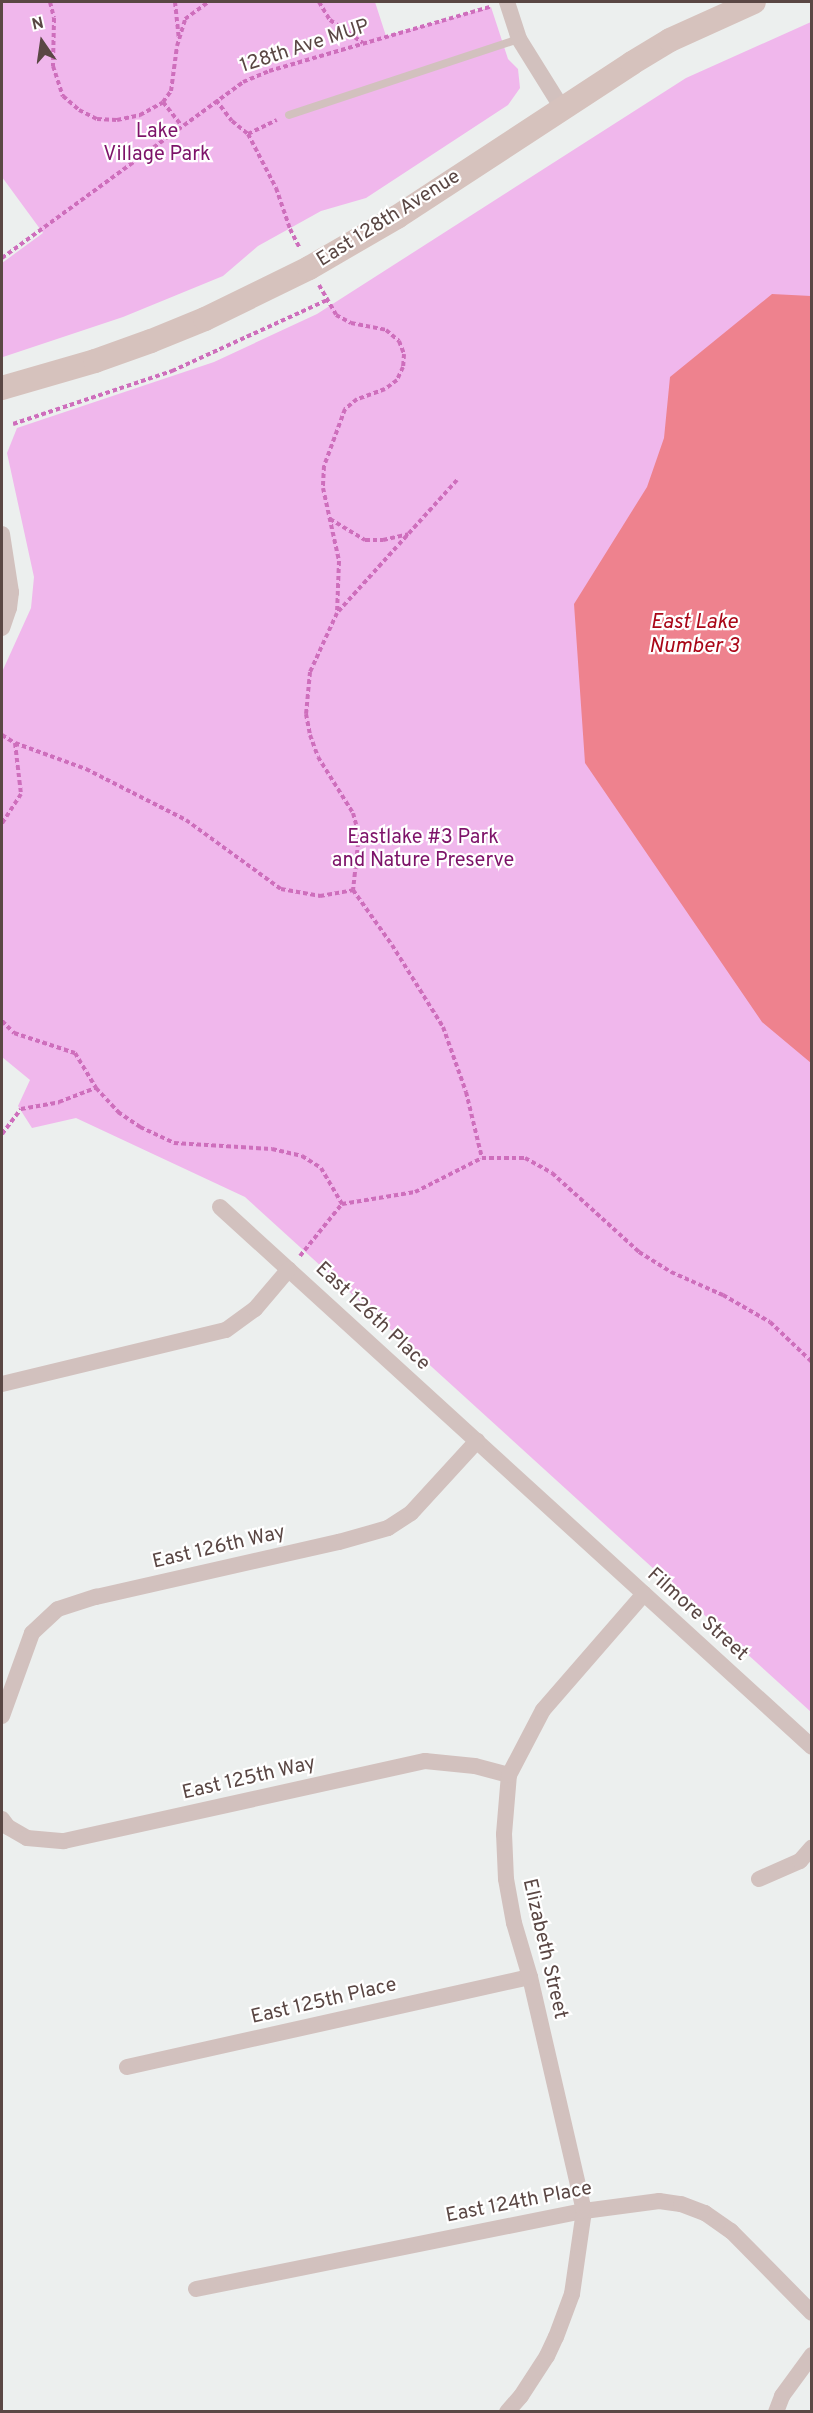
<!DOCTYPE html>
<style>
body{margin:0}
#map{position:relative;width:813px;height:2413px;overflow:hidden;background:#ecefee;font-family:Overpass,sans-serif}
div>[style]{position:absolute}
.green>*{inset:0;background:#f0b7ec}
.water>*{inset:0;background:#ee828e}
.path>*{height:4px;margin-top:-2px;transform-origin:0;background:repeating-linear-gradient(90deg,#ce6ebc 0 4.5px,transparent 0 7.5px)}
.service>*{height:8px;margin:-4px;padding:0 4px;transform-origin:4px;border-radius:4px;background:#d2c1be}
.minor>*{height:16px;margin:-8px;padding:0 8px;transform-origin:8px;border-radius:8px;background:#d2c1be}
.secondary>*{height:24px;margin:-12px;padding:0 12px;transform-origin:12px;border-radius:12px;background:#d6c2bd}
span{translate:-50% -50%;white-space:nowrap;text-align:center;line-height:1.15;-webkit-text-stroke:4.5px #fff;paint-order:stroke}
.street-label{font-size:20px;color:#5a4744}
.park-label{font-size:20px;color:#7d1369}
.water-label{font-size:21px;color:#a90718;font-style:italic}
.frame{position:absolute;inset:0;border:3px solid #5a4744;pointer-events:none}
.north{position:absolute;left:12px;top:12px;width:60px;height:60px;-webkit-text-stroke:4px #fff;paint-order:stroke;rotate:347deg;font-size:16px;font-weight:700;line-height:24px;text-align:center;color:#5a4744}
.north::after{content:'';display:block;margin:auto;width:21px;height:27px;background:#5a4744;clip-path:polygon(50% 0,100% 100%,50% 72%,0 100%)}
</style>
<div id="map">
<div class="green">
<div style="clip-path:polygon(2px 2px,375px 2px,386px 36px,491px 7px,508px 59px,518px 69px,520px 88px,508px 105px,366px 198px,321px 211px,258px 246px,223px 276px,123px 317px,3px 357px,2px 263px,43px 233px,2px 177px)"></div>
<div style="clip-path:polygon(811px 22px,811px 1712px,245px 1197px,76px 1118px,32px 1128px,18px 1106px,30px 1080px,2px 1057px,2px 672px,31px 608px,34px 577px,7px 453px,17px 428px,214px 362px,317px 314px,686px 78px)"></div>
</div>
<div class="water">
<div style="clip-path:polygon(772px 294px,811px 296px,811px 1063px,762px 1022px,585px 763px,574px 604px,647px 487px,664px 438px,670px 377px)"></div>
</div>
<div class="path">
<div style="left:50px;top:2px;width:16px;rotate:76deg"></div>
<div style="left:54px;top:18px;width:48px;rotate:91.2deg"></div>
<div style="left:53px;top:66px;width:32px;rotate:72deg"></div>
<div style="left:63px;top:96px;width:21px;rotate:41deg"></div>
<div style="left:79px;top:110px;width:20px;rotate:27deg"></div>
<div style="left:97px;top:119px;width:20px;rotate:3deg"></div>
<div style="left:117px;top:120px;width:24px;rotate:-12deg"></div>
<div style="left:140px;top:115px;width:26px;rotate:-29deg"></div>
<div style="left:163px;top:102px;width:14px;rotate:-54deg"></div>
<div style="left:171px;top:91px;width:45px;rotate:-82.4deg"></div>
<div style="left:177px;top:46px;width:28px;rotate:-73deg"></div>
<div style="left:185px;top:19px;width:29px;rotate:-36deg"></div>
<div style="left:175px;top:2px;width:36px;rotate:84deg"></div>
<div style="left:319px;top:2px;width:21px;rotate:59deg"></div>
<div style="left:330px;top:20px;width:40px;rotate:34.9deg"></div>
<div style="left:216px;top:100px;width:26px;rotate:53deg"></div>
<div style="left:232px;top:121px;width:21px;rotate:39deg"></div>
<div style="left:248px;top:134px;width:61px;rotate:62.6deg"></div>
<div style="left:276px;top:188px;width:43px;rotate:71.1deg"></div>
<div style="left:290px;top:229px;width:22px;rotate:63deg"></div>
<div style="left:163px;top:102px;width:29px;rotate:52deg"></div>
<div style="left:248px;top:134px;width:32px;rotate:-26deg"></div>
<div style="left:2px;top:258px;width:298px;rotate:-36.1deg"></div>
<div style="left:243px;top:82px;width:28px;rotate:-23deg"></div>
<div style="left:269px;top:71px;width:230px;rotate:-16.2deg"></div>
<div style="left:319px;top:285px;width:34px;rotate:60deg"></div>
<div style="left:336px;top:315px;width:17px;rotate:28deg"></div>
<div style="left:351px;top:323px;width:36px;rotate:11deg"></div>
<div style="left:386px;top:330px;width:17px;rotate:40deg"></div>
<div style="left:399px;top:341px;width:14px;rotate:69deg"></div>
<div style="left:404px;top:354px;width:13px;rotate:94deg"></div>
<div style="left:403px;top:367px;width:14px;rotate:115deg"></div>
<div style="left:397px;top:380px;width:15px;rotate:143deg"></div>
<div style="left:385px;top:389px;width:30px;rotate:160deg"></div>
<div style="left:357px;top:399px;width:16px;rotate:140deg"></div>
<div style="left:345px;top:409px;width:61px;rotate:110.2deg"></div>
<div style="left:324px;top:466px;width:22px;rotate:93deg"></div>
<div style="left:323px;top:488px;width:75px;rotate:77.6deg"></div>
<div style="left:339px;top:561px;width:51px;rotate:92.2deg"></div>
<div style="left:13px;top:424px;width:168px;rotate:-18.4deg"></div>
<div style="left:172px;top:371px;width:170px;rotate:-24.6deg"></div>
<div style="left:457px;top:480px;width:179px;rotate:132.1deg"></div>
<div style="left:337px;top:613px;width:65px;rotate:114.6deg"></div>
<div style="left:310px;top:672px;width:42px;rotate:95.4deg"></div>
<div style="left:306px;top:714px;width:21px;rotate:79deg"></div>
<div style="left:310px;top:735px;width:23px;rotate:70deg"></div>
<div style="left:318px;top:757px;width:66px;rotate:58deg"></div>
<div style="left:353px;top:813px;width:23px;rotate:75deg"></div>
<div style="left:359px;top:835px;width:55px;rotate:96.2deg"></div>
<div style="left:353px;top:890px;width:67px;rotate:54.7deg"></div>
<div style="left:392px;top:945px;width:97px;rotate:58.1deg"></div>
<div style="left:443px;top:1027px;width:69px;rotate:70.5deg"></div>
<div style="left:466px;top:1092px;width:68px;rotate:76.4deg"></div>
<div style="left:482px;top:1158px;width:43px"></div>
<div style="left:525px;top:1158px;width:31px;rotate:29deg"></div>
<div style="left:552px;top:1173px;width:118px;rotate:42.2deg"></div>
<div style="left:639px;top:1252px;width:38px;rotate:32deg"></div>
<div style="left:671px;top:1272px;width:57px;rotate:23.9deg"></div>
<div style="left:723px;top:1295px;width:54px;rotate:29.9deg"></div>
<div style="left:770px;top:1322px;width:58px;rotate:43.6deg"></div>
<div style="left:330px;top:519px;width:41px;rotate:31deg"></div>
<div style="left:365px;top:540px;width:18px"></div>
<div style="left:383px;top:540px;width:26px;rotate:-13deg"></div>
<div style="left:2px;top:735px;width:15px;rotate:32deg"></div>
<div style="left:15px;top:743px;width:51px;rotate:83.3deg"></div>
<div style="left:21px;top:794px;width:35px;rotate:123deg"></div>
<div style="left:15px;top:743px;width:76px;rotate:20.1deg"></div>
<div style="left:86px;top:769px;width:112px;rotate:27deg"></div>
<div style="left:186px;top:820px;width:117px;rotate:36deg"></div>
<div style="left:281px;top:889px;width:40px;rotate:10deg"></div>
<div style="left:320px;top:896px;width:34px;rotate:-10deg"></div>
<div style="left:2px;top:1021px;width:17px;rotate:45deg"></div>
<div style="left:14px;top:1033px;width:64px;rotate:18.2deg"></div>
<div style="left:75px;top:1053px;width:41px;rotate:59deg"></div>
<div style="left:96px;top:1088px;width:33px;rotate:47deg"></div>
<div style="left:118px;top:1112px;width:27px;rotate:34deg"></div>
<div style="left:140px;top:1127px;width:38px;rotate:25deg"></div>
<div style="left:174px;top:1143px;width:98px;rotate:3.5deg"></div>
<div style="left:272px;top:1149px;width:31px;rotate:13deg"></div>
<div style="left:302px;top:1156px;width:22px;rotate:32deg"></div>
<div style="left:321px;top:1168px;width:42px;rotate:59.7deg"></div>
<div style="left:2px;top:1134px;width:31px;rotate:-53deg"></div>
<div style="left:21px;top:1109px;width:39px;rotate:-10deg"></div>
<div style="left:59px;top:1102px;width:40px;rotate:-21deg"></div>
<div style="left:300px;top:1256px;width:67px;rotate:-51.1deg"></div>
<div style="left:342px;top:1204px;width:74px;rotate:-9.3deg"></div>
<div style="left:415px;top:1192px;width:75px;rotate:-26.9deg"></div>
</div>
<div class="service">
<div style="left:289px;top:115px;width:242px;rotate:-18.3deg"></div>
</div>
<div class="minor">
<div style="left:507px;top:2px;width:39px;rotate:72deg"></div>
<div style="left:519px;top:39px;width:81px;rotate:58.1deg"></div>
<div style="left:2px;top:534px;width:59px;rotate:81.2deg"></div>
<div style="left:11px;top:592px;width:16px;rotate:97deg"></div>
<div style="left:9px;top:608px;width:21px;rotate:109deg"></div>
<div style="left:220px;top:1207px;width:801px;rotate:42.37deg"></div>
<div style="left:2px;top:1384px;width:230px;rotate:-13.6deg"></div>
<div style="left:226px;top:1330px;width:36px;rotate:-36deg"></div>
<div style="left:255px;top:1309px;width:52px;rotate:-49.6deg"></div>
<div style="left:2px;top:1716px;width:88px;rotate:-70.1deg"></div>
<div style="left:32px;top:1633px;width:35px;rotate:-43deg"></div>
<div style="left:58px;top:1609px;width:40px;rotate:-18deg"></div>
<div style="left:96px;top:1597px;width:249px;rotate:-12.8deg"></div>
<div style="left:339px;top:1542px;width:51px;rotate:-15.9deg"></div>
<div style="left:388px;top:1528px;width:27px;rotate:-33deg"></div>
<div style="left:411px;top:1513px;width:98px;rotate:-47.5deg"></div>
<div style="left:2px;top:1819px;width:10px;rotate:53deg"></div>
<div style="left:8px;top:1827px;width:22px;rotate:30deg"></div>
<div style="left:27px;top:1838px;width:37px;rotate:5deg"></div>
<div style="left:64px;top:1841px;width:370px;rotate:-12.5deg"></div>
<div style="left:425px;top:1761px;width:50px;rotate:5.7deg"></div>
<div style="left:475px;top:1766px;width:35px;rotate:15deg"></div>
<div style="left:759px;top:1879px;width:45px;rotate:-23.7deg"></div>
<div style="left:800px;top:1861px;width:18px;rotate:-49deg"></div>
<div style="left:127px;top:2067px;width:413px;rotate:-12.6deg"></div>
<div style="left:196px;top:2289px;width:396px;rotate:-11.4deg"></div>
<div style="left:584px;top:2211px;width:76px;rotate:-7.6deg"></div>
<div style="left:659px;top:2201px;width:22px;rotate:8deg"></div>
<div style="left:681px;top:2204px;width:26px;rotate:21deg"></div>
<div style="left:705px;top:2213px;width:32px;rotate:35deg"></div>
<div style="left:731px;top:2231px;width:115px;rotate:45.4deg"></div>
<div style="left:507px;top:2412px;width:21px;rotate:-49deg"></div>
<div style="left:521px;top:2396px;width:48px;rotate:-57deg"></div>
<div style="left:547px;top:2356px;width:21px;rotate:-65deg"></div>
<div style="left:556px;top:2337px;width:46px;rotate:-69.6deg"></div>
<div style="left:572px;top:2294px;width:84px;rotate:-81.8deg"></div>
<div style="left:584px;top:2211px;width:240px;rotate:-103deg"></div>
<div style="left:530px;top:1977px;width:56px;rotate:-106.5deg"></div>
<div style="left:514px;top:1923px;width:45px;rotate:-100.3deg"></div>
<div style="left:506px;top:1879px;width:45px;rotate:-92.5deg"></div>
<div style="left:504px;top:1834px;width:59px;rotate:-85.2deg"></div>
<div style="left:509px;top:1775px;width:73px;rotate:-62.4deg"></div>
<div style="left:543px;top:1710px;width:154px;rotate:-49deg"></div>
<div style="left:776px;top:2412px;width:17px;rotate:-69deg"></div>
<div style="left:782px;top:2396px;width:51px;rotate:-53.8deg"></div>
</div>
<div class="secondary">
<div style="left:2px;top:388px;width:97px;rotate:-16.2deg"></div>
<div style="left:95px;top:361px;width:59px;rotate:-19.7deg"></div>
<div style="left:151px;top:341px;width:58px;rotate:-22.2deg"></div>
<div style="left:205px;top:319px;width:116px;rotate:-26.1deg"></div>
<div style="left:309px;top:268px;width:102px;rotate:-30.1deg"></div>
<div style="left:397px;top:217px;width:281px;rotate:-33.2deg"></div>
<div style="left:632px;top:63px;width:44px;rotate:-31.2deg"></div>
<div style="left:670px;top:40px;width:92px;rotate:-24.3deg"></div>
</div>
<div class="street-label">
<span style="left:305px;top:47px;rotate:-18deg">128th Ave MUP</span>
<span style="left:389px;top:219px;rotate:-32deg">East 128th Avenue</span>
<span style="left:372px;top:1317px;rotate:43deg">East 126th Place</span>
<span style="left:219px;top:1548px;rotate:-13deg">East 126th Way</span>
<span style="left:697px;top:1615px;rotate:42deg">Filmore Street</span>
<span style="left:249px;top:1779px;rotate:-13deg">East 125th Way</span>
<span style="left:544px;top:1949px;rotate:77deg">Elizabeth Street</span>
<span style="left:324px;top:2002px;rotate:-13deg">East 125th Place</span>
<span style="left:519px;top:2203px;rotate:-11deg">East 124th Place</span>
</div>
<div class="park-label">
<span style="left:157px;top:144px">Lake<br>Village Park</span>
<span style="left:423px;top:850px">Eastlake #3 Park<br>and Nature Preserve</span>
</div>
<div class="water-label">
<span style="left:694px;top:635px">East Lake<br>Number 3</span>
</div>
<div class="frame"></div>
<div class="north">N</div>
</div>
